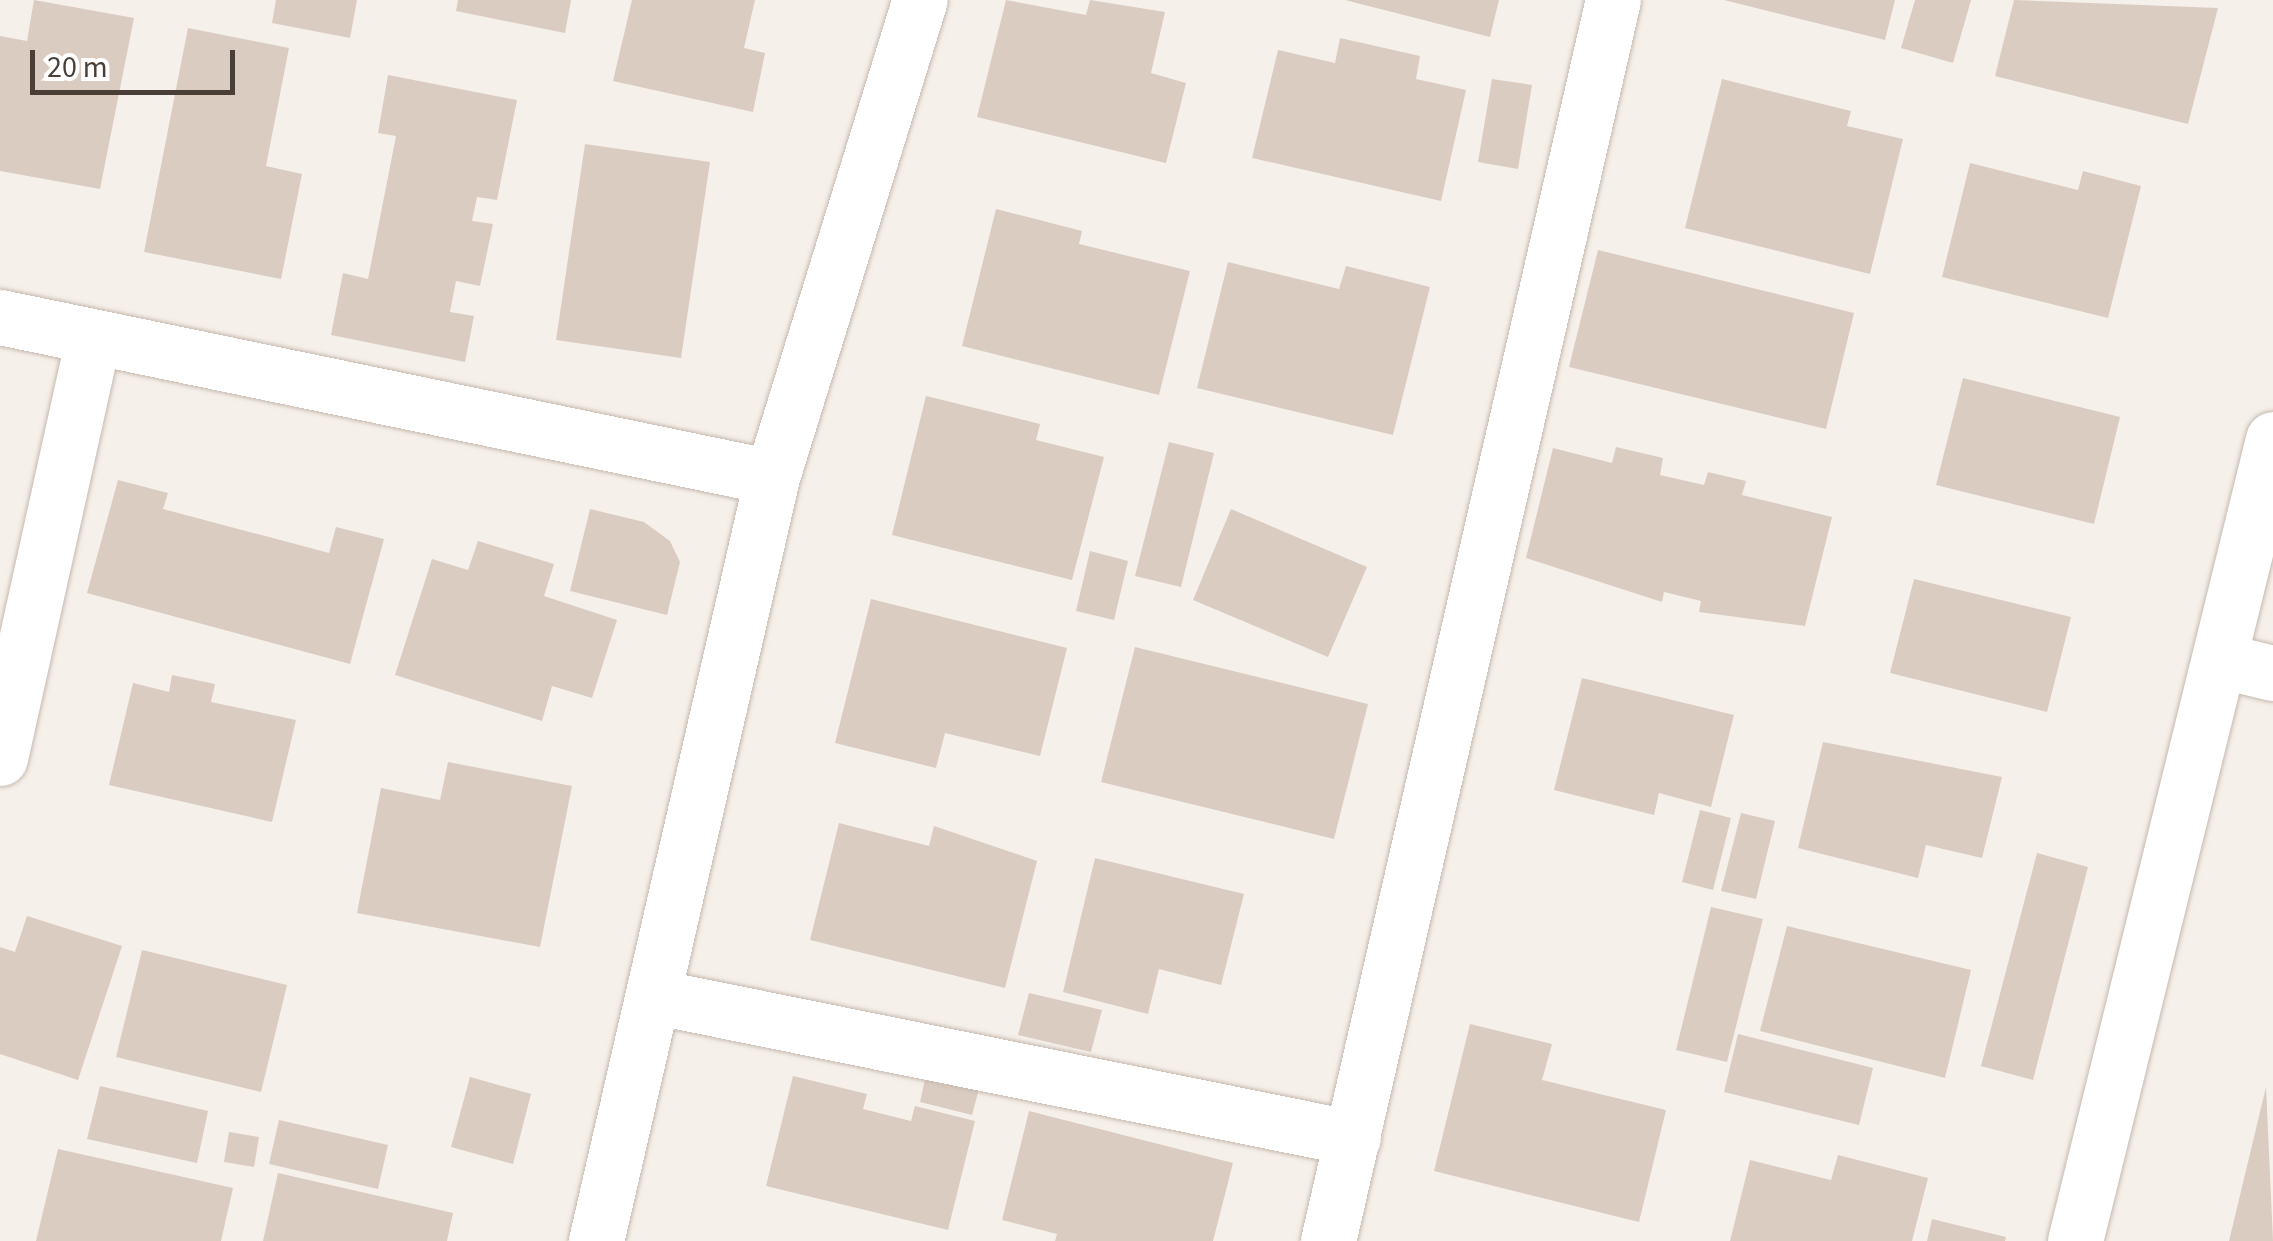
<!DOCTYPE html>
<style>
body{margin:0}
#map{position:relative;width:2273px;height:1241px;overflow:hidden;background:#f6f0ea;font-family:"Source Sans 3",sans-serif}
div>[style]{position:absolute}
.building>*{inset:0;background:#dbccc1}
.roads{filter:drop-shadow(0 0 2px #c5b9ae) drop-shadow(0 0 2px #c5b9ae)}
.street>*{height:55px;margin:-27.5px;padding:0 27.5px;transform-origin:27.5px;border-radius:27.5px;background:#fff}
span{translate:-50% -50%;white-space:nowrap;text-align:center;line-height:1.15;-webkit-text-stroke:8px #fff;paint-order:stroke}
.scale{position:absolute;left:30px;top:50px;width:205px;height:45px;box-sizing:border-box;border:5px solid #4a3f37;border-top:0;padding-left:12px;font-size:30px;line-height:35px;white-space:nowrap;color:#4a3f37;-webkit-text-stroke:8px #fff;paint-order:stroke}
</style>
<div id="map">
<div class="building">
<div style="clip-path:polygon(34px 0,134px 18px,100px 189px,0 171px,0 36px,27px 41px)"></div>
<div style="clip-path:polygon(276px 0,357px 0,350px 38px,272px 23px)"></div>
<div style="clip-path:polygon(458px 0,571px 0,565px 33px,456px 11px)"></div>
<div style="clip-path:polygon(632px 0,755px 0,744px 48px,765px 53px,753px 112px,613px 81px)"></div>
<div style="clip-path:polygon(1006px 0,1086px 15px,1090px 0,1165px 12px,1151px 73px,1186px 83px,1166px 163px,977px 117px)"></div>
<div style="clip-path:polygon(1345px 0,1499px 0,1490px 37px)"></div>
<div style="clip-path:polygon(1724px 0,1895px 0,1885px 40px)"></div>
<div style="clip-path:polygon(1915px 0,1971px 0,1953px 63px,1901px 48px)"></div>
<div style="clip-path:polygon(2014px 0,2218px 8px,2188px 124px,1995px 76px)"></div>
<div style="clip-path:polygon(188px 28px,289px 48px,266px 166px,302px 174px,281px 279px,144px 252px)"></div>
<div style="clip-path:polygon(1340px 38px,1420px 56px,1416px 79px,1466px 90px,1441px 201px,1252px 158px,1278px 50px,1335px 63px)"></div>
<div style="clip-path:polygon(388px 75px,517px 100px,497px 200px,477px 197px,472px 221px,493px 224px,480px 286px,456px 281px,450px 312px,474px 316px,465px 362px,331px 335px,343px 273px,368px 279px,396px 136px,378px 133px)"></div>
<div style="clip-path:polygon(1492px 79px,1532px 85px,1518px 169px,1478px 162px)"></div>
<div style="clip-path:polygon(1722px 79px,1851px 111px,1847px 126px,1903px 139px,1870px 274px,1685px 228px)"></div>
<div style="clip-path:polygon(585px 144px,710px 162px,681px 358px,556px 340px)"></div>
<div style="clip-path:polygon(1970px 163px,2078px 190px,2083px 171px,2141px 186px,2108px 318px,1942px 277px)"></div>
<div style="clip-path:polygon(996px 209px,1082px 231px,1079px 244px,1190px 271px,1159px 395px,962px 346px)"></div>
<div style="clip-path:polygon(1598px 250px,1854px 313px,1826px 429px,1569px 367px)"></div>
<div style="clip-path:polygon(1228px 262px,1339px 289px,1346px 266px,1430px 287px,1393px 435px,1197px 388px)"></div>
<div style="clip-path:polygon(1963px 378px,2120px 417px,2094px 524px,1936px 485px)"></div>
<div style="clip-path:polygon(926px 396px,1040px 424px,1036px 440px,1104px 457px,1072px 580px,892px 535px)"></div>
<div style="clip-path:polygon(1169px 442px,1214px 453px,1181px 587px,1135px 576px)"></div>
<div style="clip-path:polygon(1616px 447px,1663px 458px,1660px 475px,1704px 485px,1708px 472px,1746px 481px,1742px 495px,1832px 517px,1805px 626px,1699px 612px,1701px 601px,1664px 592px,1662px 602px,1526px 558px,1553px 448px,1612px 463px)"></div>
<div style="clip-path:polygon(118px 480px,168px 493px,163px 509px,329px 553px,336px 527px,384px 539px,350px 664px,87px 593px)"></div>
<div style="clip-path:polygon(590px 509px,644px 522px,670px 541px,680px 562px,667px 615px,570px 591px)"></div>
<div style="clip-path:polygon(1231px 509px,1367px 567px,1328px 657px,1193px 600px)"></div>
<div style="clip-path:polygon(478px 541px,554px 564px,544px 596px,617px 620px,592px 698px,552px 686px,542px 721px,395px 675px,432px 559px,468px 570px)"></div>
<div style="clip-path:polygon(1090px 551px,1128px 561px,1114px 620px,1076px 611px)"></div>
<div style="clip-path:polygon(1914px 579px,2071px 617px,2047px 712px,1890px 673px)"></div>
<div style="clip-path:polygon(871px 599px,1067px 648px,1040px 756px,945px 733px,936px 768px,835px 743px)"></div>
<div style="clip-path:polygon(1135px 647px,1368px 704px,1334px 839px,1101px 782px)"></div>
<div style="clip-path:polygon(172px 675px,215px 684px,211px 702px,296px 720px,272px 822px,109px 785px,133px 683px,169px 692px)"></div>
<div style="clip-path:polygon(1582px 678px,1734px 715px,1711px 807px,1659px 793px,1654px 815px,1554px 790px)"></div>
<div style="clip-path:polygon(1823px 742px,2002px 777px,1982px 858px,1926px 845px,1918px 878px,1798px 848px)"></div>
<div style="clip-path:polygon(448px 762px,572px 786px,540px 947px,357px 913px,381px 788px,440px 800px)"></div>
<div style="clip-path:polygon(1700px 810px,1731px 818px,1713px 890px,1682px 882px)"></div>
<div style="clip-path:polygon(1741px 813px,1775px 821px,1756px 899px,1721px 891px)"></div>
<div style="clip-path:polygon(839px 823px,929px 846px,934px 826px,1037px 861px,1005px 988px,810px 940px)"></div>
<div style="clip-path:polygon(2037px 853px,2088px 867px,2033px 1080px,1981px 1066px)"></div>
<div style="clip-path:polygon(1095px 858px,1244px 894px,1221px 985px,1159px 969px,1148px 1014px,1063px 992px)"></div>
<div style="clip-path:polygon(1711px 907px,1763px 919px,1727px 1062px,1676px 1050px)"></div>
<div style="clip-path:polygon(27px 916px,122px 946px,78px 1080px,0 1054px,0 947px,15px 952px)"></div>
<div style="clip-path:polygon(1787px 926px,1971px 970px,1945px 1078px,1760px 1031px)"></div>
<div style="clip-path:polygon(142px 950px,287px 985px,261px 1092px,116px 1057px)"></div>
<div style="clip-path:polygon(1029px 993px,1102px 1010px,1091px 1052px,1018px 1035px)"></div>
<div style="clip-path:polygon(1470px 1024px,1552px 1044px,1542px 1080px,1666px 1110px,1639px 1222px,1434px 1171px)"></div>
<div style="clip-path:polygon(1738px 1034px,1873px 1068px,1859px 1125px,1724px 1092px)"></div>
<div style="clip-path:polygon(929px 1061px,983px 1074px,972px 1115px,920px 1102px)"></div>
<div style="clip-path:polygon(793px 1076px,867px 1094px,863px 1109px,911px 1121px,915px 1106px,975px 1121px,948px 1230px,766px 1186px)"></div>
<div style="clip-path:polygon(470px 1077px,531px 1094px,513px 1164px,451px 1147px)"></div>
<div style="clip-path:polygon(100px 1086px,208px 1111px,197px 1163px,87px 1139px)"></div>
<div style="clip-path:polygon(2266px 1087px,2273px 1241px,2229px 1241px)"></div>
<div style="clip-path:polygon(1029px 1111px,1233px 1163px,1213px 1241px,1055px 1241px,1057px 1234px,1002px 1220px)"></div>
<div style="clip-path:polygon(279px 1120px,388px 1145px,378px 1189px,269px 1164px)"></div>
<div style="clip-path:polygon(229px 1132px,259px 1137px,254px 1167px,224px 1162px)"></div>
<div style="clip-path:polygon(58px 1149px,233px 1188px,221px 1241px,36px 1241px)"></div>
<div style="clip-path:polygon(1838px 1155px,1928px 1178px,1912px 1241px,1730px 1241px,1750px 1160px,1831px 1180px)"></div>
<div style="clip-path:polygon(278px 1173px,453px 1213px,447px 1241px,263px 1241px)"></div>
<div style="clip-path:polygon(1932px 1219px,2006px 1237px,2005px 1241px,1927px 1241px)"></div>
</div>
<div class="roads">
<div class="street">
<div style="left:0;top:317px;width:788px;rotate:11.71deg"></div>
<div style="left:2223px;top:661px;width:51px;rotate:13.5deg"></div>
<div style="left:0;top:758px;width:428px;rotate:-77.5deg"></div>
<div style="left:657px;top:997px;width:710px;rotate:11.45deg"></div>
<div style="left:596px;top:1241px;width:784px;rotate:-77.03deg"></div>
<div style="left:772px;top:477px;width:499px;rotate:-72.8deg"></div>
<div style="left:1328px;top:1241px;width:1273px;rotate:-77.07deg"></div>
<div style="left:2075px;top:1241px;width:826px;rotate:-76.13deg"></div>
</div>
</div>
<div class="scale">20 m</div>
</div>
